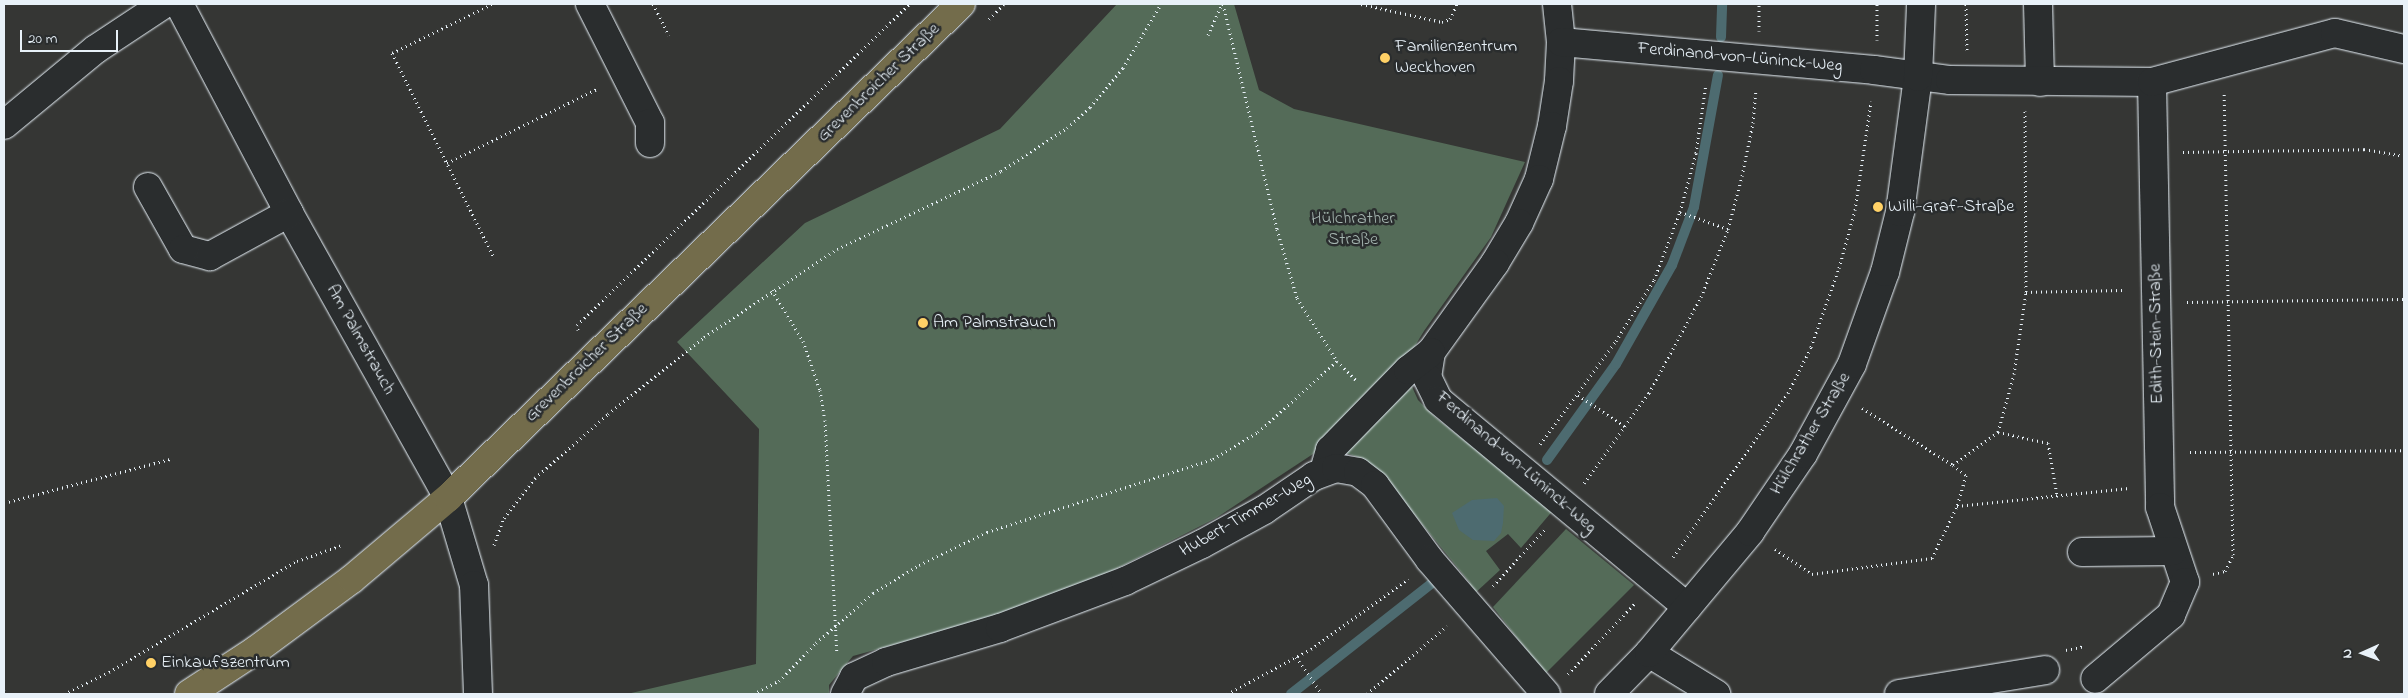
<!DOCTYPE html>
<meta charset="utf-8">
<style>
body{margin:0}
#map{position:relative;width:2408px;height:698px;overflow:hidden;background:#353634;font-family:"Indie Flower",sans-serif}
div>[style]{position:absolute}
.green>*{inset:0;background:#546b58}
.water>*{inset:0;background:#4d6b70}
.stream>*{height:10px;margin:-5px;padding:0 5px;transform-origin:5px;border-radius:5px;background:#4d6b70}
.path>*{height:3px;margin-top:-1.5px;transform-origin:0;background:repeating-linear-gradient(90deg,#e8f1f8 0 1px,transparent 0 5px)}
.roads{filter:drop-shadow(0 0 1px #e8f1f8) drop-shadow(0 0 1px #e8f1f8)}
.minor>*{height:28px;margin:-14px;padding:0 14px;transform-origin:14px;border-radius:14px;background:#2a2d2e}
.major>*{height:28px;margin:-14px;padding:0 14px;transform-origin:14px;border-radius:14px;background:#736c4b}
.dots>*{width:14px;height:14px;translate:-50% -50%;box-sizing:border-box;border:2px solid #2a2d2e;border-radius:50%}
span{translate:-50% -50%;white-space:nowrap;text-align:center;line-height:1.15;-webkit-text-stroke:5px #2a2d2e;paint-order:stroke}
.poi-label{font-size:18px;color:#e8f1f8}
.left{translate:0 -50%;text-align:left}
.street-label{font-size:18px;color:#e8f1f8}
.park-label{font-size:18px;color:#a5b5b0}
.frame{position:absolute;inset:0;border:5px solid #e8f1f8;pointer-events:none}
.north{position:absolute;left:2338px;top:628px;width:50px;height:50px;-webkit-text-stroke:4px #2a2d2e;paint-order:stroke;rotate:268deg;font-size:14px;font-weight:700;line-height:20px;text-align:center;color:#e8f1f8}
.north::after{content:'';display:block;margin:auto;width:18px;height:22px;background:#e8f1f8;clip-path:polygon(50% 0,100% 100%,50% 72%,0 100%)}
.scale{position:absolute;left:20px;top:30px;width:98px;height:22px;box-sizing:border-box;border:2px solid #e8f1f8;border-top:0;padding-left:6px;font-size:15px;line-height:18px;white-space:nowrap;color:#e8f1f8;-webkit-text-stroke:4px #2a2d2e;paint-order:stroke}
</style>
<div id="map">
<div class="green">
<div style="clip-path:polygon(1117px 4px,1234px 4px,1259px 90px,1294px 109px,1525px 162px,1491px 237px,1424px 331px,1410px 354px,1373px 397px,1313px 454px,1216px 518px,1106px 574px,980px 621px,853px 656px,829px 685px,829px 694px,627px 694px,756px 664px,759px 429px,677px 342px,805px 223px,1000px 129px)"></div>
<div style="clip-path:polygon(1409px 380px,1418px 400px,1436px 418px,1543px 503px,1555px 508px,1521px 548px,1508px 534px,1486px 551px,1500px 570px,1473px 595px,1467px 588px,1470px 583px,1387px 481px,1361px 458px,1340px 451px)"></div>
<div style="clip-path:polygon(1566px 529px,1634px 585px,1545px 674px,1493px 607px)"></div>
</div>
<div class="water">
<div style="clip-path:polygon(1497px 498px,1504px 506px,1503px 523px,1501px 533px,1494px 541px,1473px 540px,1459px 530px,1452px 513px,1472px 500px)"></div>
</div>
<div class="stream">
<div style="left:1721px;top:37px;width:33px;rotate:-88deg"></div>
<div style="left:1547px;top:460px;width:118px;rotate:-54.3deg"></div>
<div style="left:1616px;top:364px;width:114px;rotate:-60.5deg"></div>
<div style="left:1672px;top:265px;width:62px;rotate:-69.2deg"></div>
<div style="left:1694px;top:207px;width:134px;rotate:-79.7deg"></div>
<div style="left:1291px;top:694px;width:179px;rotate:-38.2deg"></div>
</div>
<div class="path">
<div style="left:492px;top:4px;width:111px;rotate:153.9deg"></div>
<div style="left:392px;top:53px;width:229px;rotate:63.5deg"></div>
<div style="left:653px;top:4px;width:35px;rotate:63deg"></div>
<div style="left:1223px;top:4px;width:231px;rotate:76.5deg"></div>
<div style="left:1277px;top:229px;width:72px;rotate:73.8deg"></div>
<div style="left:1297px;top:298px;width:75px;rotate:57.6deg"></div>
<div style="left:1337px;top:361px;width:27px;rotate:45deg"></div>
<div style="left:1361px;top:4px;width:83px;rotate:12.5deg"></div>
<div style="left:1442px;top:22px;width:9px;rotate:-21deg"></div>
<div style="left:1450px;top:19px;width:17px;rotate:-65deg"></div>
<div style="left:1966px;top:4px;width:46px;rotate:88.8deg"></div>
<div style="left:989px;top:19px;width:21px;rotate:-45deg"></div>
<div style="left:1759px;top:31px;width:27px;rotate:-90deg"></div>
<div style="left:1208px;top:35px;width:34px;rotate:-66deg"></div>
<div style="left:1877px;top:40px;width:36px;rotate:-90deg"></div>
<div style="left:2025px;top:111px;width:181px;rotate:89.7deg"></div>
<div style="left:2183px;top:152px;width:181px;rotate:-0.9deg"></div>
<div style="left:2364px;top:149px;width:41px;rotate:9.9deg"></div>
<div style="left:447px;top:163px;width:169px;rotate:-26.3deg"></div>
<div style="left:1680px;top:212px;width:51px;rotate:19.5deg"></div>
<div style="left:772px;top:290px;width:60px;rotate:58.7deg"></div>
<div style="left:803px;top:341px;width:52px;rotate:70.9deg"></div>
<div style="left:820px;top:390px;width:30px;rotate:81deg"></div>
<div style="left:825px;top:420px;width:233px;rotate:87.1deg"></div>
<div style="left:2187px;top:302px;width:217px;rotate:-0.8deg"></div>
<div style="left:578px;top:330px;width:5px;rotate:-101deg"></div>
<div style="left:577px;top:325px;width:462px;rotate:-44deg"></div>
<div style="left:1578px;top:395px;width:58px;rotate:33.7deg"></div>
<div style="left:1862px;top:408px;width:107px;rotate:32.1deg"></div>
<div style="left:1953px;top:465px;width:56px;rotate:-36.3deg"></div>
<div style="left:1998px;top:432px;width:60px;rotate:-74.6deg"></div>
<div style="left:2014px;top:374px;width:83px;rotate:-81.7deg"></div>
<div style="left:2026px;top:292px;width:99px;rotate:-1.2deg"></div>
<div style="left:1998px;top:432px;width:51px;rotate:12.4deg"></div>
<div style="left:2048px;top:443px;width:53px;rotate:80.2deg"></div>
<div style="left:1540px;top:444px;width:128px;rotate:-53.6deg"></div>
<div style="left:1616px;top:341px;width:72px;rotate:-58.1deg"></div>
<div style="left:1654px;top:280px;width:73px;rotate:-69.1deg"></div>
<div style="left:1680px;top:212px;width:61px;rotate:-74.8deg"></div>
<div style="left:1696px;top:153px;width:70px;rotate:-81.8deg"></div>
<div style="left:2190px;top:452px;width:214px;rotate:-0.5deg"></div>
<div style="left:1953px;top:465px;width:16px;rotate:38deg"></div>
<div style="left:1966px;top:475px;width:32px;rotate:106deg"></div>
<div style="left:1584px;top:483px;width:111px;rotate:-54.2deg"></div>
<div style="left:1649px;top:393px;width:109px;rotate:-61.6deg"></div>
<div style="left:1701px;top:297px;width:73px;rotate:-68.3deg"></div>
<div style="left:1728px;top:229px;width:55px;rotate:-75.2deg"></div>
<div style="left:1742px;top:176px;width:54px;rotate:-78.3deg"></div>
<div style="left:1753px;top:123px;width:34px;rotate:-85deg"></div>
<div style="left:4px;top:503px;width:173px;rotate:-14.8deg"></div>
<div style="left:494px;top:545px;width:29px;rotate:-70deg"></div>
<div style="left:504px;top:518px;width:51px;rotate:-52.2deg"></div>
<div style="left:535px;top:478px;width:97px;rotate:-41.2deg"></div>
<div style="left:608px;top:414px;width:123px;rotate:-38.7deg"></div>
<div style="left:704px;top:337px;width:159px;rotate:-33.5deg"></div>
<div style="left:837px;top:249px;width:182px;rotate:-25.4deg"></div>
<div style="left:1001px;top:171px;width:79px;rotate:-33.1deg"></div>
<div style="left:1067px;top:128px;width:31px;rotate:-42deg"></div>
<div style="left:1090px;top:107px;width:51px;rotate:-49.8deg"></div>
<div style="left:1123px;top:68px;width:74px;rotate:-59.3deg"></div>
<div style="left:1775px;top:549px;width:45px;rotate:34deg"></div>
<div style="left:1812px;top:574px;width:121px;rotate:-7.6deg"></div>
<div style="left:1932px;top:558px;width:58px;rotate:-64.3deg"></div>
<div style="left:1957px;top:506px;width:173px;rotate:-6deg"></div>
<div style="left:1673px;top:557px;width:200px;rotate:-55deg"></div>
<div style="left:1788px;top:393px;width:51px;rotate:-63.4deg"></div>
<div style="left:1811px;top:347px;width:84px;rotate:-70.5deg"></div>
<div style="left:1839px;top:268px;width:60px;rotate:-74.6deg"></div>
<div style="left:1855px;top:210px;width:110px;rotate:-81.6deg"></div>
<div style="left:2213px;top:574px;width:12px;rotate:-14deg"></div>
<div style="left:2225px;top:571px;width:18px;rotate:-63deg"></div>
<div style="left:2233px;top:555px;width:461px;rotate:-91.1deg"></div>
<div style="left:1493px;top:586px;width:79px;rotate:-47.6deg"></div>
<div style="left:2066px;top:650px;width:19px;rotate:-12deg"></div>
<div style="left:1296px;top:657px;width:45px;rotate:54.9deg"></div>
<div style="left:1568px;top:674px;width:99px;rotate:-46.6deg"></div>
<div style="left:4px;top:691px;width:4px;rotate:45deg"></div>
<div style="left:64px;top:694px;width:50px;rotate:-26.1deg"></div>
<div style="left:109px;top:672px;width:218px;rotate:-30.6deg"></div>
<div style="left:297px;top:561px;width:48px;rotate:-19.6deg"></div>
<div style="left:753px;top:694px;width:29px;rotate:-27deg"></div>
<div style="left:779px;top:681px;width:53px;rotate:-45.8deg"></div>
<div style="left:816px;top:643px;width:76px;rotate:-41.3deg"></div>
<div style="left:873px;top:593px;width:54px;rotate:-31.3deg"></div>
<div style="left:919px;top:565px;width:76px;rotate:-25.9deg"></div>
<div style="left:987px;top:532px;width:237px;rotate:-17.9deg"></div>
<div style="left:1213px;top:459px;width:52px;rotate:-31deg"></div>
<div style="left:1258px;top:432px;width:106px;rotate:-41.9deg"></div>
<div style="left:1227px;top:694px;width:95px;rotate:-28.2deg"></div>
<div style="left:1311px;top:649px;width:120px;rotate:-35.8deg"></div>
<div style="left:1367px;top:694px;width:105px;rotate:-40.4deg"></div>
</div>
<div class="roads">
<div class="minor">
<div style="left:179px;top:4px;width:236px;rotate:62.2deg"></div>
<div style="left:289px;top:213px;width:326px;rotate:60.8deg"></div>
<div style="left:448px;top:498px;width:91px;rotate:73.4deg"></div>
<div style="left:474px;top:585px;width:109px;rotate:87.9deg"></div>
<div style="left:590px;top:4px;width:133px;rotate:63.2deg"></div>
<div style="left:650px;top:123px;width:20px;rotate:90deg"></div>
<div style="left:1557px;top:4px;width:38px;rotate:84deg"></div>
<div style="left:1561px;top:42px;width:39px;rotate:93deg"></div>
<div style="left:1559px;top:81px;width:46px;rotate:98.8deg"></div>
<div style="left:1552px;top:126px;width:55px;rotate:103.8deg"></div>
<div style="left:1539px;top:179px;width:48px;rotate:114.4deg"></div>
<div style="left:1519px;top:223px;width:47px;rotate:121deg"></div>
<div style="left:1495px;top:263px;width:110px;rotate:125.7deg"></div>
<div style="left:1431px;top:352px;width:25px;rotate:99deg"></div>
<div style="left:1427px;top:377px;width:25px;rotate:64deg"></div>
<div style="left:1438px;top:400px;width:324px;rotate:39.7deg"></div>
<div style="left:2038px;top:4px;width:78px;rotate:88.5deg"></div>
<div style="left:1561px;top:42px;width:314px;rotate:5.1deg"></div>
<div style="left:1874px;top:70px;width:77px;rotate:7.5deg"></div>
<div style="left:1950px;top:80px;width:202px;rotate:0.6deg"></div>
<div style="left:2152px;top:82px;width:425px;rotate:88.9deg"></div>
<div style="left:2160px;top:507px;width:79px;rotate:71.6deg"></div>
<div style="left:2185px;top:582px;width:36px;rotate:113deg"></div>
<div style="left:2171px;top:615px;width:99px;rotate:139.9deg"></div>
<div style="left:2152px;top:82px;width:189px;rotate:-15deg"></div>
<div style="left:2335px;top:33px;width:71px;rotate:13.1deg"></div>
<div style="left:4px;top:125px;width:119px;rotate:-39.6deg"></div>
<div style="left:96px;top:49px;width:82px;rotate:-33.5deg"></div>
<div style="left:148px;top:187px;width:71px;rotate:60.6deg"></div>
<div style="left:183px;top:249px;width:28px;rotate:15deg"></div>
<div style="left:210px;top:256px;width:90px;rotate:-28.6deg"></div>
<div style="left:1324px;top:471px;width:22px;rotate:-74deg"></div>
<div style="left:1330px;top:450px;width:112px;rotate:-45.7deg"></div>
<div style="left:1408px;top:370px;width:29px;rotate:-38deg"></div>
<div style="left:2082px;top:552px;width:91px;rotate:-0.6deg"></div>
<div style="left:1649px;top:653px;width:79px;rotate:31.5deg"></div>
<div style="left:845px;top:694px;width:19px;rotate:-62deg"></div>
<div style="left:854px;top:677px;width:35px;rotate:-25deg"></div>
<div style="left:886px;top:662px;width:119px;rotate:-16.6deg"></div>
<div style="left:1000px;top:628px;width:134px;rotate:-20.6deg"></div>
<div style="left:1125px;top:581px;width:85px;rotate:-25.7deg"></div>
<div style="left:1202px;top:544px;width:71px;rotate:-28.7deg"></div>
<div style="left:1264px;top:510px;width:60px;rotate:-34.2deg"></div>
<div style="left:1314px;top:476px;width:23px;rotate:-20deg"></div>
<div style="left:1336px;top:468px;width:22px;rotate:10deg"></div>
<div style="left:1358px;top:472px;width:21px;rotate:37deg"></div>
<div style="left:1375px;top:485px;width:93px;rotate:53.7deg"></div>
<div style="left:1430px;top:560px;width:177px;rotate:49.1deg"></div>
<div style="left:1609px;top:694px;width:57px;rotate:-45.7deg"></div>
<div style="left:1649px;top:653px;width:158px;rotate:-50.1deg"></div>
<div style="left:1750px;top:532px;width:94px;rotate:-55.8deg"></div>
<div style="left:1803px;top:454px;width:102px;rotate:-61.4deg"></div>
<div style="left:1852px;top:364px;width:98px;rotate:-70.3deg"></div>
<div style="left:1885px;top:272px;width:62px;rotate:-76deg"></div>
<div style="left:1900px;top:212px;width:136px;rotate:-82.4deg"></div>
<div style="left:1918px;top:77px;width:73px;rotate:-87.6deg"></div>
<div style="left:1899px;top:694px;width:148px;rotate:-9.3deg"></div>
</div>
<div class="major">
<div style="left:189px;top:694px;width:80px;rotate:-33.3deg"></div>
<div style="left:256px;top:650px;width:119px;rotate:-36.5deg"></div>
<div style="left:352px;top:579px;width:126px;rotate:-40.2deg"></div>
<div style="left:448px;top:498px;width:712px;rotate:-43.92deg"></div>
</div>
</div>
<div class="dots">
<div style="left:1385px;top:58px;background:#ffd166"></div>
<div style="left:1878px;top:207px;background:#ffd166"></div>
<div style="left:923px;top:323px;background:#ffd166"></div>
<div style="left:151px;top:663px;background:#ffd166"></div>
</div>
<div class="poi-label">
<span class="left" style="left:1395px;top:58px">Familienzentrum<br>Weckhoven</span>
<span class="left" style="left:1888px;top:207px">Willi-Graf-Straße</span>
<span class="left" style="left:933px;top:323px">Am Palmstrauch</span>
<span class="left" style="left:161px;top:663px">Einkaufszentrum</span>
</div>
<div class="street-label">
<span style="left:1740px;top:58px;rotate:5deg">Ferdinand-von-Lüninck-Weg</span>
<span style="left:879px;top:83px;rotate:-44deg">Grevenbroicher Straße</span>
<span style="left:2157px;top:334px;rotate:-91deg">Edith-Stein-Straße</span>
<span style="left:360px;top:340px;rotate:61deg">Am Palmstrauch</span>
<span style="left:587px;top:363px;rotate:-44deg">Grevenbroicher Straße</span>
<span style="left:1811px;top:434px;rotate:-59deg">Hülchrather Straße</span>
<span style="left:1516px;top:463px;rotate:41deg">Ferdinand-von-Lüninck-Weg</span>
<span style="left:1246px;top:516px;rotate:-30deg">Hubert-Timmer-Weg</span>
</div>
<div class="park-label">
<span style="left:1353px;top:230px">Hülchrather<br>Straße</span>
</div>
<div class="frame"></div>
<div class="north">N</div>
<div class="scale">20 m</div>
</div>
